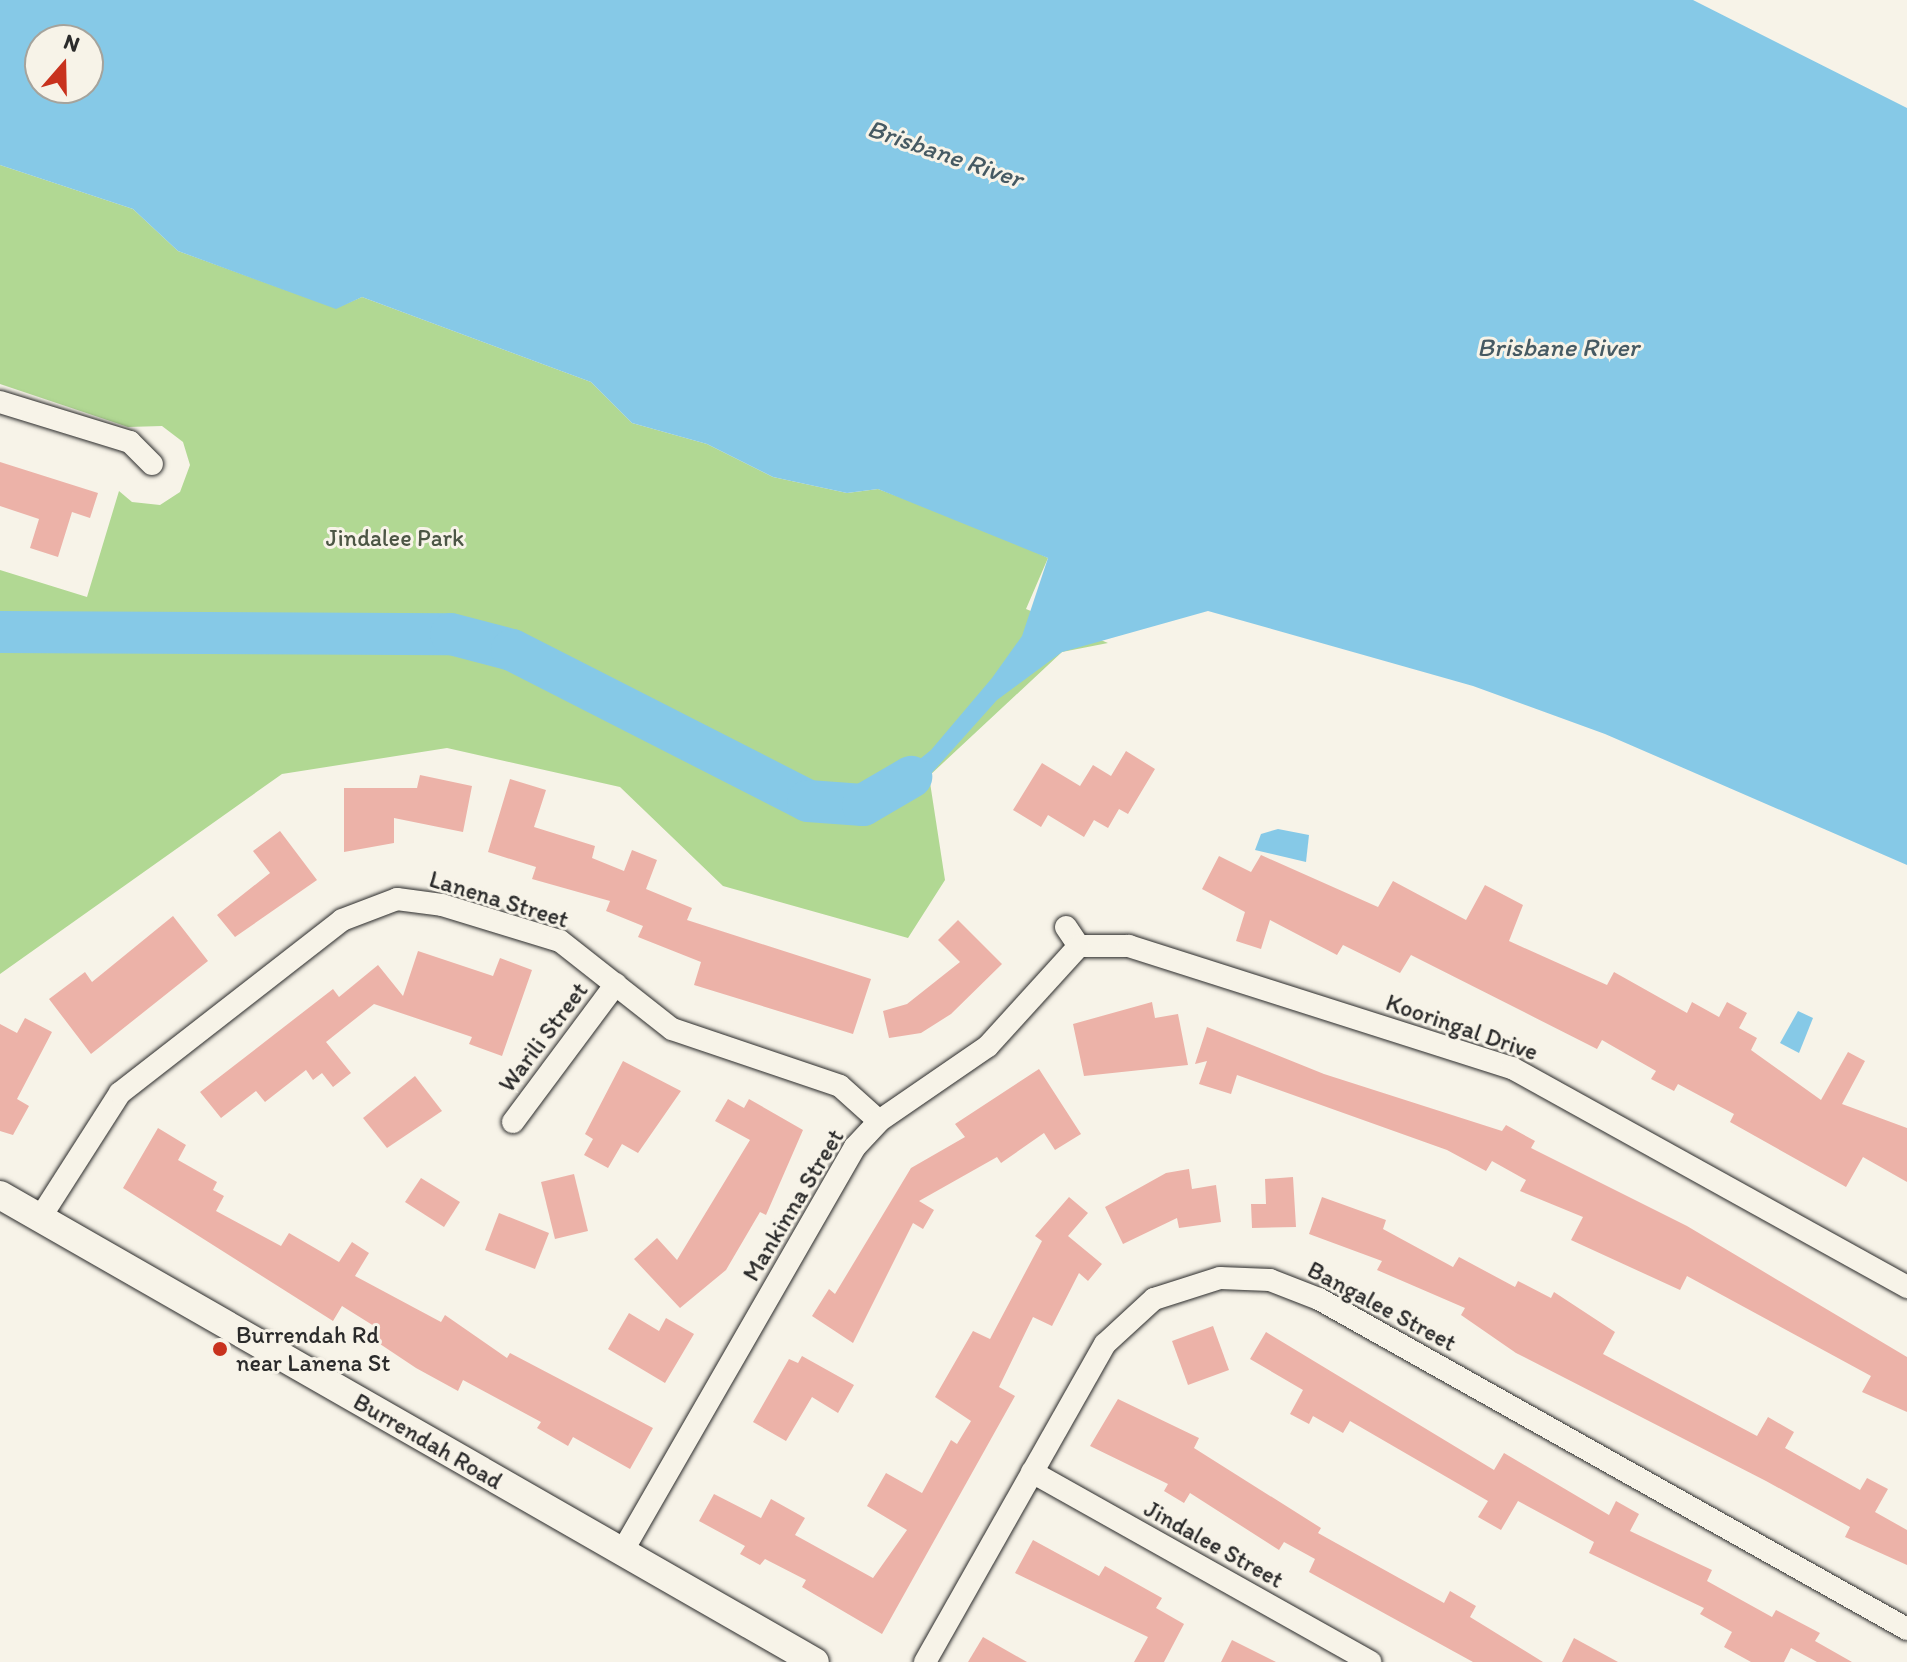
<!DOCTYPE html>
<style>
body{margin:0}
#map{position:relative;width:1907px;height:1662px;overflow:hidden;background:#f7f3e8;font-family:Itim,sans-serif}
div>[style]{position:absolute}
.green>*{inset:0;background:#b1d893}
.water>*{inset:0;background:#86c9e7}
.river>*{height:42px;margin:-21px;padding:0 21px;transform-origin:21px;border-radius:21px;background:#86c9e7}
.building>*{inset:0;background:#ecb2a8}
.roads{filter:drop-shadow(0 0 2px #2b2b2b) drop-shadow(0 0 2px #2b2b2b)}
.minor>*{height:22px;margin:-11px;padding:0 11px;transform-origin:11px;border-radius:11px;background:#f7f3e8}
.tertiary>*{height:28px;margin:-14px;padding:0 14px;transform-origin:14px;border-radius:14px;background:#f7f3e8}
.dots>*{width:22px;height:22px;translate:-50% -50%;box-sizing:border-box;border:4px solid #f7f3e8;border-radius:50%}
span{translate:-50% -50%;white-space:nowrap;text-align:center;line-height:1.15;-webkit-text-stroke:6px #f7f3e8;paint-order:stroke}
.park-label{font-size:24px;color:#4c5645}
.street-label{font-size:24px;color:#2b2b2b}
.poi-label{font-size:24px;color:#2b2b2b}
.left{translate:0 -50%;text-align:left}
.water-label{font-size:26px;color:#465a63;font-style:italic}
.north{position:absolute;left:24px;top:24px;width:80px;height:80px;box-sizing:border-box;background:#f7f3e8;border:2px solid #a5a39c;border-radius:50%;rotate:20deg;font-size:22px;font-weight:700;line-height:32px;text-align:center;color:#2b2b2b}
.north::after{content:'';display:block;margin:auto;width:28px;height:36px;background:#c8321e;clip-path:polygon(50% 0,100% 100%,50% 72%,0 100%)}
</style>
<div id="map">
<div class="green">
<div style="clip-path:polygon(0 165px,133px 209px,178px 251px,336px 308px,362px 297px,591px 382px,632px 423px,707px 444px,773px 477px,847px 493px,878px 489px,998px 534px,1048px 558px,1026px 609px,1108px 643px,1062px 652px,929px 776px,945px 880px,908px 938px,723px 886px,620px 787px,447px 748px,282px 774px,0 974px,0 570px,87px 597px,119px 491px,132px 502px,160px 505px,180px 492px,190px 465px,183px 442px,162px 426px,128px 427px,0 384px)"></div>
</div>
<div class="water">
<div style="clip-path:polygon(evenodd,0 0,1693px 0,1907px 108px,1907px 865px,1605px 734px,1473px 686px,1208px 611px,1062px 652px,997px 700px,929px 776px,863px 805px,931px 750px,992px 678px,1022px 636px,1048px 558px,878px 489px,847px 493px,773px 477px,707px 444px,632px 423px,591px 382px,362px 297px,336px 309px,178px 251px,133px 209px,0 165px,0 0,40px 40px,88px 40px,88px 88px,40px 88px,40px 40px)"></div>
<div style="clip-path:polygon(1278px 829px,1309px 835px,1306px 862px,1255px 850px,1261px 834px)"></div>
<div style="clip-path:polygon(1798px 1011px,1813px 1018px,1799px 1053px,1780px 1043px)"></div>
</div>
<div class="river">
<div style="left:0;top:632px;width:451px;rotate:0.3deg"></div>
<div style="left:451px;top:634px;width:63px;rotate:14.7deg"></div>
<div style="left:512px;top:650px;width:332px;rotate:27deg"></div>
<div style="left:808px;top:801px;width:55px;rotate:4.2deg"></div>
<div style="left:863px;top:805px;width:56px;rotate:-30.3deg"></div>
</div>
<div class="building">
<div style="clip-path:polygon(0 462px,98px 493px,90px 518px,72px 512px,58px 557px,30px 548px,39px 519px,0 506px)"></div>
<div style="clip-path:polygon(1126px 751px,1155px 769px,1128px 814px,1119px 809px,1108px 828px,1094px 820px,1084px 837px,1048px 815px,1041px 827px,1013px 810px,1042px 763px,1080px 786px,1093px 765px,1111px 776px)"></div>
<div style="clip-path:polygon(420px 775px,472px 786px,463px 832px,394px 818px,394px 843px,344px 852px,344px 788px,417px 788px)"></div>
<div style="clip-path:polygon(510px 779px,546px 790px,534px 827px,595px 846px,592px 858px,624px 871px,632px 850px,657px 860px,646px 889px,692px 908px,687px 920px,871px 979px,853px 1034px,694px 985px,701px 962px,638px 937px,643px 926px,606px 911px,610px 901px,532px 879px,536px 867px,488px 852px)"></div>
<div style="clip-path:polygon(280px 831px,317px 880px,235px 937px,217px 915px,270px 873px,253px 851px)"></div>
<div style="clip-path:polygon(1261px 855px,1378px 907px,1393px 881px,1466px 920px,1485px 885px,1523px 905px,1509px 941px,1607px 985px,1614px 972px,1687px 1013px,1692px 1002px,1719px 1017px,1727px 1002px,1747px 1013px,1739px 1028px,1757px 1038px,1751px 1050px,1821px 1100px,1848px 1052px,1865px 1061px,1842px 1104px,1907px 1128px,1907px 1182px,1863px 1157px,1846px 1187px,1730px 1122px,1734px 1114px,1678px 1084px,1674px 1091px,1651px 1079px,1656px 1071px,1602px 1040px,1597px 1049px,1411px 955px,1400px 973px,1343px 945px,1337px 955px,1270px 920px,1261px 949px,1236px 941px,1245px 912px,1202px 889px,1219px 856px,1251px 872px)"></div>
<div style="clip-path:polygon(173px 916px,208px 961px,91px 1054px,49px 999px,85px 972px,92px 982px)"></div>
<div style="clip-path:polygon(958px 920px,1002px 964px,951px 1014px,921px 1033px,889px 1038px,883px 1011px,907px 1004px,960px 962px,938px 940px)"></div>
<div style="clip-path:polygon(418px 951px,493px 976px,500px 958px,532px 970px,502px 1056px,469px 1044px,472px 1037px,374px 1004px,326px 1042px,351px 1073px,333px 1087px,322px 1073px,313px 1080px,306px 1070px,265px 1102px,256px 1091px,221px 1118px,200px 1092px,333px 989px,339px 997px,378px 965px,403px 996px)"></div>
<div style="clip-path:polygon(1152px 1002px,1155px 1018px,1178px 1014px,1188px 1065px,1084px 1076px,1073px 1024px)"></div>
<div style="clip-path:polygon(25px 1018px,52px 1032px,17px 1099px,29px 1106px,13px 1135px,0 1131px,0 1024px,17px 1033px)"></div>
<div style="clip-path:polygon(1207px 1027px,1324px 1074px,1502px 1131px,1506px 1125px,1535px 1141px,1531px 1148px,1687px 1226px,1907px 1357px,1907px 1412px,1862px 1392px,1871px 1376px,1687px 1276px,1680px 1290px,1571px 1240px,1583px 1217px,1520px 1191px,1526px 1180px,1492px 1161px,1486px 1171px,1447px 1150px,1237px 1075px,1231px 1094px,1199px 1084px,1207px 1061px,1195px 1064px)"></div>
<div style="clip-path:polygon(623px 1061px,681px 1091px,638px 1153px,622px 1144px,608px 1168px,584px 1155px,593px 1139px,585px 1134px)"></div>
<div style="clip-path:polygon(1039px 1069px,1081px 1134px,1055px 1150px,1044px 1133px,1001px 1163px,997px 1157px,919px 1201px,934px 1210px,923px 1229px,913px 1223px,853px 1343px,812px 1316px,829px 1289px,835px 1294px,911px 1168px,965px 1137px,955px 1124px)"></div>
<div style="clip-path:polygon(415px 1076px,442px 1111px,387px 1148px,363px 1118px)"></div>
<div style="clip-path:polygon(728px 1099px,744px 1108px,749px 1099px,803px 1130px,766px 1215px,760px 1212px,726px 1270px,680px 1308px,634px 1259px,657px 1238px,677px 1260px,750px 1140px,715px 1121px)"></div>
<div style="clip-path:polygon(158px 1128px,186px 1145px,178px 1160px,217px 1182px,213px 1190px,224px 1196px,216px 1211px,281px 1246px,289px 1233px,339px 1262px,352px 1242px,369px 1253px,355px 1276px,441px 1322px,445px 1315px,507px 1358px,510px 1353px,653px 1428px,630px 1469px,573px 1437px,568px 1446px,537px 1428px,541px 1422px,463px 1380px,458px 1391px,416px 1368px,368px 1336px,374px 1326px,342px 1306px,333px 1321px,123px 1188px)"></div>
<div style="clip-path:polygon(1189px 1169px,1192px 1189px,1216px 1185px,1221px 1222px,1179px 1228px,1177px 1218px,1123px 1244px,1105px 1207px,1166px 1173px)"></div>
<div style="clip-path:polygon(574px 1174px,588px 1231px,555px 1239px,541px 1182px)"></div>
<div style="clip-path:polygon(1293px 1177px,1296px 1227px,1252px 1228px,1251px 1204px,1266px 1204px,1265px 1179px)"></div>
<div style="clip-path:polygon(421px 1178px,460px 1202px,444px 1227px,405px 1202px)"></div>
<div style="clip-path:polygon(1069px 1197px,1088px 1213px,1068px 1236px,1102px 1264px,1088px 1281px,1079px 1273px,1052px 1326px,1033px 1317px,999px 1387px,1015px 1396px,882px 1634px,802px 1587px,806px 1580px,765px 1559px,760px 1565px,740px 1554px,745px 1546px,699px 1521px,714px 1494px,761px 1518px,771px 1499px,805px 1518px,795px 1535px,873px 1578px,907px 1530px,867px 1506px,886px 1473px,922px 1493px,951px 1440px,957px 1444px,971px 1421px,935px 1397px,973px 1331px,990px 1339px,1042px 1241px,1035px 1236px)"></div>
<div style="clip-path:polygon(1322px 1197px,1386px 1220px,1383px 1229px,1453px 1267px,1459px 1257px,1515px 1287px,1518px 1281px,1551px 1298px,1554px 1292px,1615px 1332px,1603px 1354px,1757px 1436px,1768px 1417px,1794px 1432px,1785px 1448px,1860px 1490px,1867px 1478px,1888px 1489px,1875px 1512px,1907px 1530px,1907px 1565px,1845px 1537px,1850px 1527px,1766px 1481px,1516px 1353px,1461px 1315px,1465px 1308px,1377px 1270px,1382px 1261px,1309px 1234px)"></div>
<div style="clip-path:polygon(499px 1213px,549px 1233px,535px 1269px,485px 1250px)"></div>
<div style="clip-path:polygon(629px 1313px,659px 1331px,666px 1318px,694px 1334px,665px 1383px,608px 1349px)"></div>
<div style="clip-path:polygon(1213px 1326px,1229px 1370px,1188px 1385px,1172px 1341px)"></div>
<div style="clip-path:polygon(1266px 1332px,1494px 1470px,1504px 1453px,1609px 1515px,1616px 1501px,1639px 1514px,1630px 1531px,1712px 1570px,1707px 1581px,1772px 1617px,1776px 1610px,1820px 1633px,1815px 1641px,1852px 1662px,1817px 1662px,1791px 1648px,1784px 1662px,1751px 1662px,1724px 1647px,1732px 1632px,1700px 1614px,1704px 1608px,1589px 1553px,1594px 1542px,1518px 1501px,1501px 1530px,1478px 1517px,1488px 1501px,1350px 1421px,1343px 1433px,1313px 1416px,1309px 1424px,1290px 1414px,1303px 1390px,1250px 1359px)"></div>
<div style="clip-path:polygon(802px 1356px,854px 1385px,838px 1413px,812px 1397px,786px 1441px,753px 1422px,789px 1359px,798px 1363px)"></div>
<div style="clip-path:polygon(1118px 1399px,1199px 1438px,1194px 1448px,1321px 1528px,1318px 1533px,1444px 1603px,1450px 1591px,1476px 1606px,1470px 1617px,1543px 1662px,1473px 1662px,1309px 1572px,1315px 1559px,1284px 1542px,1279px 1550px,1190px 1493px,1184px 1503px,1164px 1491px,1168px 1484px,1090px 1446px)"></div>
<div style="clip-path:polygon(1033px 1540px,1099px 1576px,1105px 1566px,1162px 1598px,1156px 1608px,1184px 1624px,1164px 1662px,1134px 1662px,1148px 1637px,1015px 1573px)"></div>
<div style="clip-path:polygon(983px 1637px,1027px 1662px,968px 1662px)"></div>
<div style="clip-path:polygon(1574px 1638px,1618px 1662px,1562px 1662px)"></div>
<div style="clip-path:polygon(1232px 1640px,1276px 1662px,1221px 1662px)"></div>
</div>
<div class="roads">
<div class="minor">
<div style="left:0;top:402px;width:136px;rotate:17.1deg"></div>
<div style="left:130px;top:442px;width:31px;rotate:45deg"></div>
<div style="left:1066px;top:927px;width:23px;rotate:56deg"></div>
<div style="left:1079px;top:946px;width:50px"></div>
<div style="left:1129px;top:946px;width:402px;rotate:17.7deg"></div>
<div style="left:1512px;top:1068px;width:452px;rotate:29deg"></div>
<div style="left:513px;top:1122px;width:172px;rotate:-53.3deg"></div>
<div style="left:40px;top:1218px;width:148px;rotate:-57.4deg"></div>
<div style="left:120px;top:1093px;width:281px;rotate:-37.9deg"></div>
<div style="left:342px;top:920px;width:59px;rotate:-20.9deg"></div>
<div style="left:397px;top:899px;width:45px;rotate:7.6deg"></div>
<div style="left:442px;top:905px;width:123px;rotate:17deg"></div>
<div style="left:560px;top:941px;width:142px;rotate:38.2deg"></div>
<div style="left:672px;top:1029px;width:177px;rotate:18.7deg"></div>
<div style="left:840px;top:1086px;width:52px;rotate:41.9deg"></div>
<div style="left:1032px;top:1472px;width:388px;rotate:29.3deg"></div>
<div style="left:622px;top:1552px;width:467px;rotate:-60.1deg"></div>
<div style="left:855px;top:1147px;width:35px;rotate:-47deg"></div>
<div style="left:879px;top:1121px;width:132px;rotate:-34.5deg"></div>
<div style="left:988px;top:1046px;width:135px;rotate:-47.7deg"></div>
<div style="left:925px;top:1662px;width:365px;rotate:-60.5deg"></div>
<div style="left:1105px;top:1344px;width:67px;rotate:-42.6deg"></div>
<div style="left:1154px;top:1299px;width:69px;rotate:-17.7deg"></div>
<div style="left:1220px;top:1278px;width:50px;rotate:2.3deg"></div>
<div style="left:1270px;top:1280px;width:53px;rotate:21.2deg"></div>
<div style="left:1319px;top:1299px;width:674px;rotate:29.3deg"></div>
</div>
<div class="tertiary">
<div style="left:0;top:1195px;width:939px;rotate:29.81deg"></div>
</div>
</div>
<div class="dots">
<div style="left:220px;top:1349px;background:#c8321e"></div>
</div>
<div class="park-label">
<span style="left:395px;top:538px">Jindalee Park</span>
</div>
<div class="street-label">
<span style="left:499px;top:899px;rotate:17deg">Lanena Street</span>
<span style="left:1462px;top:1027px;rotate:19deg">Kooringal Drive</span>
<span style="left:543px;top:1037px;rotate:-53deg">Warili Street</span>
<span style="left:793px;top:1205px;rotate:-59deg">Mankinna Street</span>
<span style="left:1382px;top:1306px;rotate:28deg">Bangalee Street</span>
<span style="left:428px;top:1441px;rotate:30deg">Burrendah Road</span>
<span style="left:1214px;top:1544px;rotate:29deg">Jindalee Street</span>
</div>
<div class="poi-label">
<span class="left" style="left:236px;top:1349px">Burrendah Rd<br>near Lanena St</span>
</div>
<div class="water-label">
<span style="left:945px;top:154px;rotate:19deg">Brisbane River</span>
<span style="left:1558px;top:348px">Brisbane River</span>
</div>
<div class="north">N</div>
</div>
